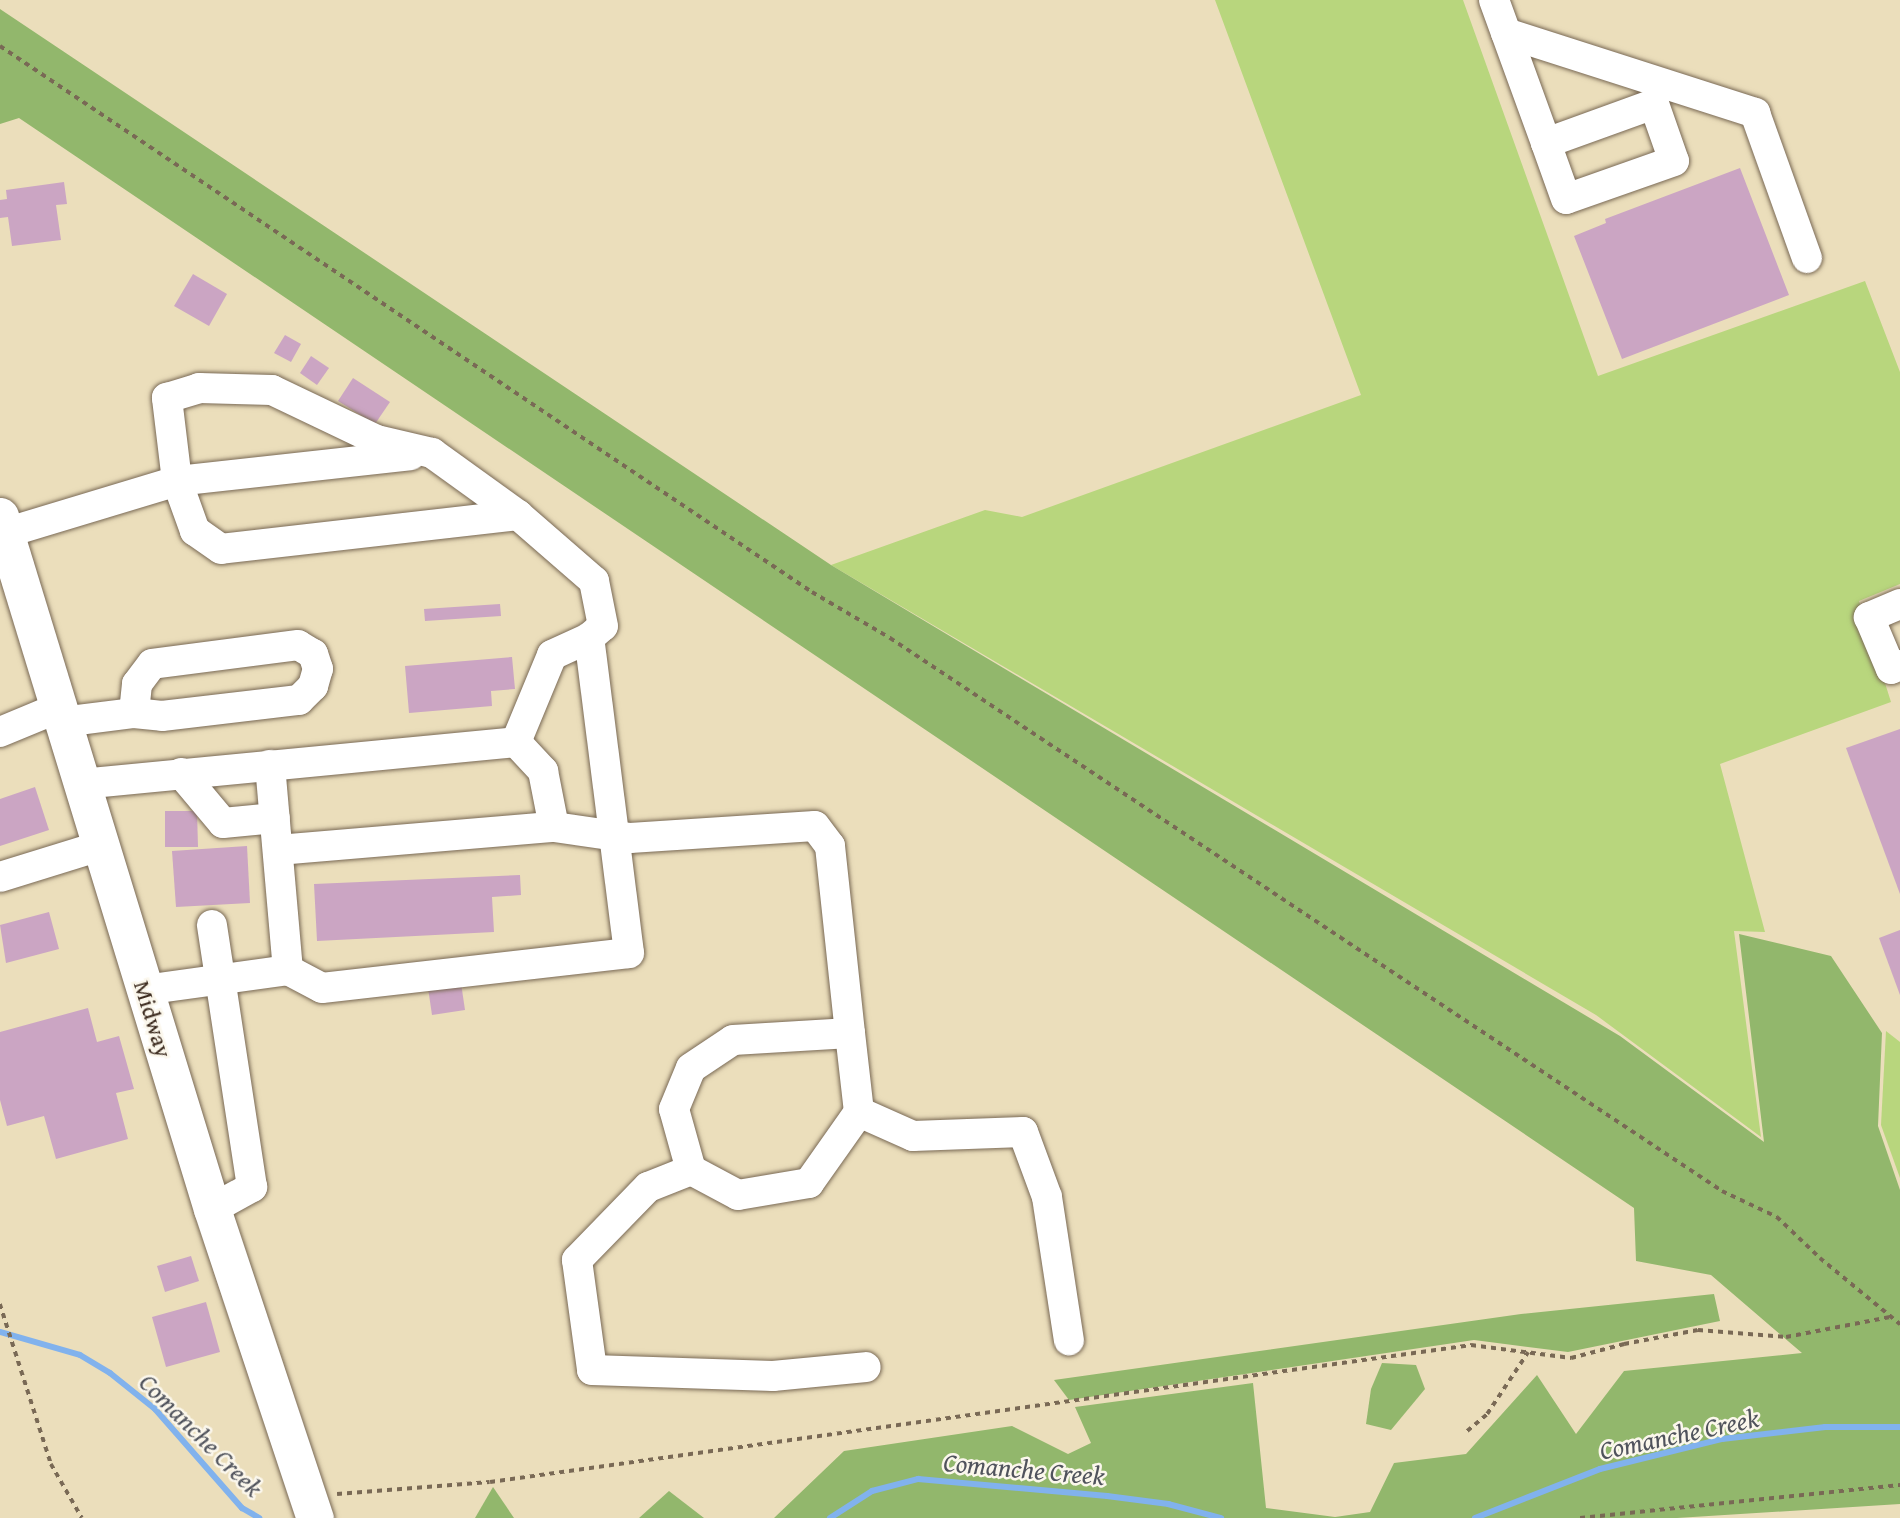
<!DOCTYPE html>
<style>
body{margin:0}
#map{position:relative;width:1900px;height:1518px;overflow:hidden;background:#ebdebb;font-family:"Gentium Book Plus",serif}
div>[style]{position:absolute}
.green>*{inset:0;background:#b8d67d}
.forest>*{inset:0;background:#92b76c}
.stream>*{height:6px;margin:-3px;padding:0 3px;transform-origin:3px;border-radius:3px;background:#81b2ed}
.building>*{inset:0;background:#cba5c3}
.path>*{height:3.5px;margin-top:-1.75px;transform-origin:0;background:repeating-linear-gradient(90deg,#796955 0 5px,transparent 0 10px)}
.roads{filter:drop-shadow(0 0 2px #796955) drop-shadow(0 0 2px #796955)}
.minor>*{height:30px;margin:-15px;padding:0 15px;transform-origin:15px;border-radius:15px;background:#fff}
.major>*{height:37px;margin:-18.5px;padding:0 18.5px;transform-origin:18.5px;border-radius:18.5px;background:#fff}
span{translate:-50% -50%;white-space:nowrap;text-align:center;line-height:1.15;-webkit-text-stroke:5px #fbf7ec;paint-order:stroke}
.street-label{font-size:24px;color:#3b2a1e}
.water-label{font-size:26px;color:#50535c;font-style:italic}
</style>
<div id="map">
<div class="green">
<div style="clip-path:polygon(1215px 0,1463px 0,1598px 376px,1865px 281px,1900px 372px,1900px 584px,1859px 601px,1891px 702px,1720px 764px,1765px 932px,1734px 931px,1761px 1137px,1596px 1015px,831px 565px,985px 510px,1022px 517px,1361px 395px)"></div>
<div style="clip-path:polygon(1886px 1031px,1900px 1042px,1900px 1178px,1881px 1125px)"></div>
</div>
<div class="forest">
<div style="clip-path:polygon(0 9px,831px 565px,1620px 1036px,1764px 1142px,1739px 934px,1831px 956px,1882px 1033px,1878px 1126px,1900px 1190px,1900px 1504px,1677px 1518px,774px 1518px,844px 1451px,1012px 1426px,1068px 1454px,1091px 1443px,1075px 1407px,1253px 1383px,1266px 1508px,1335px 1517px,1370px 1512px,1394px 1463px,1466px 1454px,1537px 1375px,1576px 1434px,1624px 1371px,1802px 1353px,1711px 1275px,1636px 1261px,1634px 1208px,19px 118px,0 124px)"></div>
<div style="clip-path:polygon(1714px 1294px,1720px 1321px,1568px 1352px,1474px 1340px,1069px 1400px,1054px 1380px,1521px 1314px)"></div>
<div style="clip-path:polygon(1382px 1363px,1416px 1365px,1425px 1389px,1391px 1430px,1366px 1424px,1371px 1389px)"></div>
<div style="clip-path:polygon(493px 1487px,514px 1518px,475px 1518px)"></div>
<div style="clip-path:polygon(669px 1491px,704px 1518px,639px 1518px)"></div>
</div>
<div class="stream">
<div style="left:0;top:1332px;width:83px;rotate:16deg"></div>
<div style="left:80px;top:1355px;width:35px;rotate:31deg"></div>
<div style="left:110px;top:1373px;width:58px;rotate:38.7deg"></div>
<div style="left:155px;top:1409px;width:132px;rotate:48.7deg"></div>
<div style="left:242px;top:1508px;width:20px;rotate:30deg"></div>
<div style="left:830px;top:1518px;width:50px;rotate:-32.7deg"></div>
<div style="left:872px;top:1491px;width:48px;rotate:-14.6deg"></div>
<div style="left:918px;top:1479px;width:190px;rotate:5.1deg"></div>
<div style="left:1107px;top:1496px;width:62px;rotate:7.5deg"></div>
<div style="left:1168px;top:1504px;width:55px;rotate:14.8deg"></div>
<div style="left:1475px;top:1518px;width:134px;rotate:-21.4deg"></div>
<div style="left:1600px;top:1469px;width:126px;rotate:-13.8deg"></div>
<div style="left:1722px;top:1439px;width:104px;rotate:-6.6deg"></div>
<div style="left:1825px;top:1427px;width:75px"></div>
</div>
<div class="building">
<div style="clip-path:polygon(1740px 168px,1789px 295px,1622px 359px,1574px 236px,1606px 223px,1605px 219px)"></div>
<div style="clip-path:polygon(64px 182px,67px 204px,56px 205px,61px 240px,12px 246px,8px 217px,0 218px,0 200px,7px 199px,6px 190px)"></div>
<div style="clip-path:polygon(193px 274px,227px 294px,209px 326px,174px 306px)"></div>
<div style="clip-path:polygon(285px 335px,301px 344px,291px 362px,274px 353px)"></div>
<div style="clip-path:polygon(311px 356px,329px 368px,317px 385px,300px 373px)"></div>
<div style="clip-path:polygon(353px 378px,390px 402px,375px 424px,338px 401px)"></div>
<div style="clip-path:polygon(500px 604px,501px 616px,425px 621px,424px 609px)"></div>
<div style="clip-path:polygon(512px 657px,515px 689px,491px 691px,492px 706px,409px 713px,405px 666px)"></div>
<div style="clip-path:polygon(1900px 729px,1900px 894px,1846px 748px)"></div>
<div style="clip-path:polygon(35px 787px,49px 830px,0 846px,0 799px)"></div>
<div style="clip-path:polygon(165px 811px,197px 811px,198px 847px,165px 847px)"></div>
<div style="clip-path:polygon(247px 846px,250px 903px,176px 907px,172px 851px)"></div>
<div style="clip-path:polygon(520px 875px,521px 895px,492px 897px,494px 932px,317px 941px,314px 884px)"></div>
<div style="clip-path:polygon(49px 912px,59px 949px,6px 963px,0 925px)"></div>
<div style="clip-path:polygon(1900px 930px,1900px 995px,1879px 938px)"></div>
<div style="clip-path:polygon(461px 983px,465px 1010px,432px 1015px,428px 988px)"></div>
<div style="clip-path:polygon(88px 1008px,97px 1042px,119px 1036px,134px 1089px,116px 1093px,128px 1139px,56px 1159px,44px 1116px,7px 1126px,0 1100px,0 1032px)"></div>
<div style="clip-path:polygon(191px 1256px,199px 1281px,165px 1292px,157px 1266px)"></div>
<div style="clip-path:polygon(206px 1302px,220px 1352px,166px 1367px,152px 1317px)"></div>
</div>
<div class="path">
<div style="left:0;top:46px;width:978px;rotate:33.92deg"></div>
<div style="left:812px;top:592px;width:91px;rotate:30.5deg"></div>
<div style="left:890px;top:638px;width:999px;rotate:33.61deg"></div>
<div style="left:1722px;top:1191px;width:61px;rotate:25.3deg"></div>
<div style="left:1777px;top:1217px;width:59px;rotate:43.6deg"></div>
<div style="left:1820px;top:1258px;width:104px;rotate:39.5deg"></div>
<div style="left:0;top:1304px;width:168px;rotate:72.3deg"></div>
<div style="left:51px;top:1464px;width:62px;rotate:60.1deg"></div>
<div style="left:1467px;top:1431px;width:26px;rotate:-40deg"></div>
<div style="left:1487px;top:1414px;width:74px;rotate:-56.5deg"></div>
<div style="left:337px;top:1494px;width:153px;rotate:-4.5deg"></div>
<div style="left:490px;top:1482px;width:991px;rotate:-7.95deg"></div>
<div style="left:1471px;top:1345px;width:101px;rotate:7.4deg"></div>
<div style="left:1571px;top:1358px;width:55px;rotate:-14.8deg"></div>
<div style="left:1624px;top:1344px;width:75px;rotate:-10.7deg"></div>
<div style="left:1698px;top:1330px;width:88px;rotate:4.5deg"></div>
<div style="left:1786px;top:1337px;width:106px;rotate:-10.9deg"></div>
<div style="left:1580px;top:1518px;width:322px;rotate:-5.9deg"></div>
</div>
<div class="roads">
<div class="minor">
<div style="left:1494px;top:0;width:152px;rotate:70deg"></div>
<div style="left:1506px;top:33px;width:262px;rotate:17.8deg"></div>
<div style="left:1755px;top:113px;width:154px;rotate:70.3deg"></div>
<div style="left:1654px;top:104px;width:60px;rotate:70.7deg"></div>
<div style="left:1674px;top:161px;width:114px;rotate:160.6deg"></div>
<div style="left:1566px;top:199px;width:59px;rotate:-109.7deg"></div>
<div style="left:1546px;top:143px;width:115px;rotate:-19.9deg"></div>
<div style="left:5px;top:533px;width:180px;rotate:-16.8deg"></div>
<div style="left:177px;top:481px;width:235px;rotate:-6.3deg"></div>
<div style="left:1900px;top:604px;width:34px;rotate:157deg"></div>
<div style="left:1869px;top:617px;width:56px;rotate:67.1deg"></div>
<div style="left:1891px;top:669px;width:10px;rotate:-24deg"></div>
<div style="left:62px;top:722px;width:73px;rotate:-7.1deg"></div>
<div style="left:134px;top:713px;width:28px;rotate:6deg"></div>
<div style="left:162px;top:716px;width:138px;rotate:-6.7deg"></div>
<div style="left:299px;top:700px;width:20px;rotate:-45deg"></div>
<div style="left:313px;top:686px;width:18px;rotate:-74deg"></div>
<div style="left:318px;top:669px;width:16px;rotate:-108deg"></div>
<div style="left:313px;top:654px;width:17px;rotate:-149deg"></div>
<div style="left:298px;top:645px;width:147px;rotate:172.6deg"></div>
<div style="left:152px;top:664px;width:25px;rotate:127deg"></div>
<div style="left:137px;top:684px;width:29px;rotate:96deg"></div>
<div style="left:0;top:732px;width:63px;rotate:-22.5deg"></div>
<div style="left:516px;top:742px;width:94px;rotate:-67.5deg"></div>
<div style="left:552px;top:655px;width:41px;rotate:-24.7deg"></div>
<div style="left:589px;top:638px;width:18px;rotate:-41deg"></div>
<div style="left:603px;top:626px;width:46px;rotate:-101.3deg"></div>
<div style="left:594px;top:581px;width:101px;rotate:-139deg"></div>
<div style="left:518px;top:515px;width:299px;rotate:173.5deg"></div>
<div style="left:221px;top:549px;width:32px;rotate:-145deg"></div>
<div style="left:195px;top:531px;width:53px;rotate:-109.8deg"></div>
<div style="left:177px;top:481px;width:84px;rotate:-96.9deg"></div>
<div style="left:167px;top:398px;width:34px;rotate:-17deg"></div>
<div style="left:199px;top:388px;width:73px;rotate:1.6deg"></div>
<div style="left:272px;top:390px;width:116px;rotate:25.5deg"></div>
<div style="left:377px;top:440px;width:57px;rotate:13.3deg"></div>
<div style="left:432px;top:453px;width:106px;rotate:35.8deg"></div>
<div style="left:516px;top:742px;width:40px;rotate:47deg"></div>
<div style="left:543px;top:771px;width:57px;rotate:78.9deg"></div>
<div style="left:270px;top:765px;width:206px;rotate:85deg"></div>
<div style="left:181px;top:773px;width:65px;rotate:50deg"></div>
<div style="left:223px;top:823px;width:52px;rotate:-5.5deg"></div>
<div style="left:81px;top:784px;width:437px;rotate:-5.5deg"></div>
<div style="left:278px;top:850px;width:277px;rotate:-4.8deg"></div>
<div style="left:554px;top:827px;width:77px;rotate:8.2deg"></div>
<div style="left:630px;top:838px;width:185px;rotate:-3.7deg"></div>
<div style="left:815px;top:826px;width:25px;rotate:53deg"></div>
<div style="left:830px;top:846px;width:188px;rotate:83.9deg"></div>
<div style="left:850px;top:1033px;width:80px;rotate:83.5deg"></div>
<div style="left:859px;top:1112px;width:87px;rotate:125.2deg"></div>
<div style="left:809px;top:1183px;width:72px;rotate:170.4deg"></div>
<div style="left:738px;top:1195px;width:53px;rotate:-152deg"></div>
<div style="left:691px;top:1170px;width:63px;rotate:-105.6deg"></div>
<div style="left:674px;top:1109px;width:44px;rotate:-67.5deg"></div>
<div style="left:691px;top:1068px;width:50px;rotate:-33.7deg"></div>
<div style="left:733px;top:1040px;width:117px;rotate:-3.4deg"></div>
<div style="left:0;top:877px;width:105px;rotate:-17.2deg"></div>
<div style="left:144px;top:990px;width:145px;rotate:-7.9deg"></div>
<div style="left:288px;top:970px;width:38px;rotate:28deg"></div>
<div style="left:322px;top:988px;width:309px;rotate:-6.5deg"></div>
<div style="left:629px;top:953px;width:318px;rotate:-97.2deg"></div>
<div style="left:859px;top:1112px;width:59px;rotate:24deg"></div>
<div style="left:913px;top:1136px;width:110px;rotate:-2.1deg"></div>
<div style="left:1023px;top:1132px;width:69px;rotate:69.7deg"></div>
<div style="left:1047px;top:1197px;width:145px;rotate:81.3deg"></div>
<div style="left:691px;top:1170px;width:46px;rotate:158.4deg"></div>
<div style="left:648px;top:1187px;width:102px;rotate:134.2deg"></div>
<div style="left:577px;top:1260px;width:111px;rotate:82.2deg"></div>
<div style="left:592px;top:1370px;width:181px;rotate:1.9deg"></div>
<div style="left:773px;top:1376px;width:93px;rotate:-5.5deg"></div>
<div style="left:212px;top:1209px;width:46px;rotate:-28.8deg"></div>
<div style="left:252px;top:1187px;width:265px;rotate:-98.7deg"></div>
</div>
<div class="major">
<div style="left:0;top:516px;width:725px;rotate:72.99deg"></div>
<div style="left:212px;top:1209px;width:326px;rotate:71.6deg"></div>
</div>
</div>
<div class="street-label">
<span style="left:153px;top:1019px;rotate:73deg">Midway</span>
</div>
<div class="water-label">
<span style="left:1679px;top:1434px;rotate:-12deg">Comanche Creek</span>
<span style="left:201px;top:1435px;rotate:45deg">Comanche Creek</span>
<span style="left:1024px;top:1469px;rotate:5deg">Comanche Creek</span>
</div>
</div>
